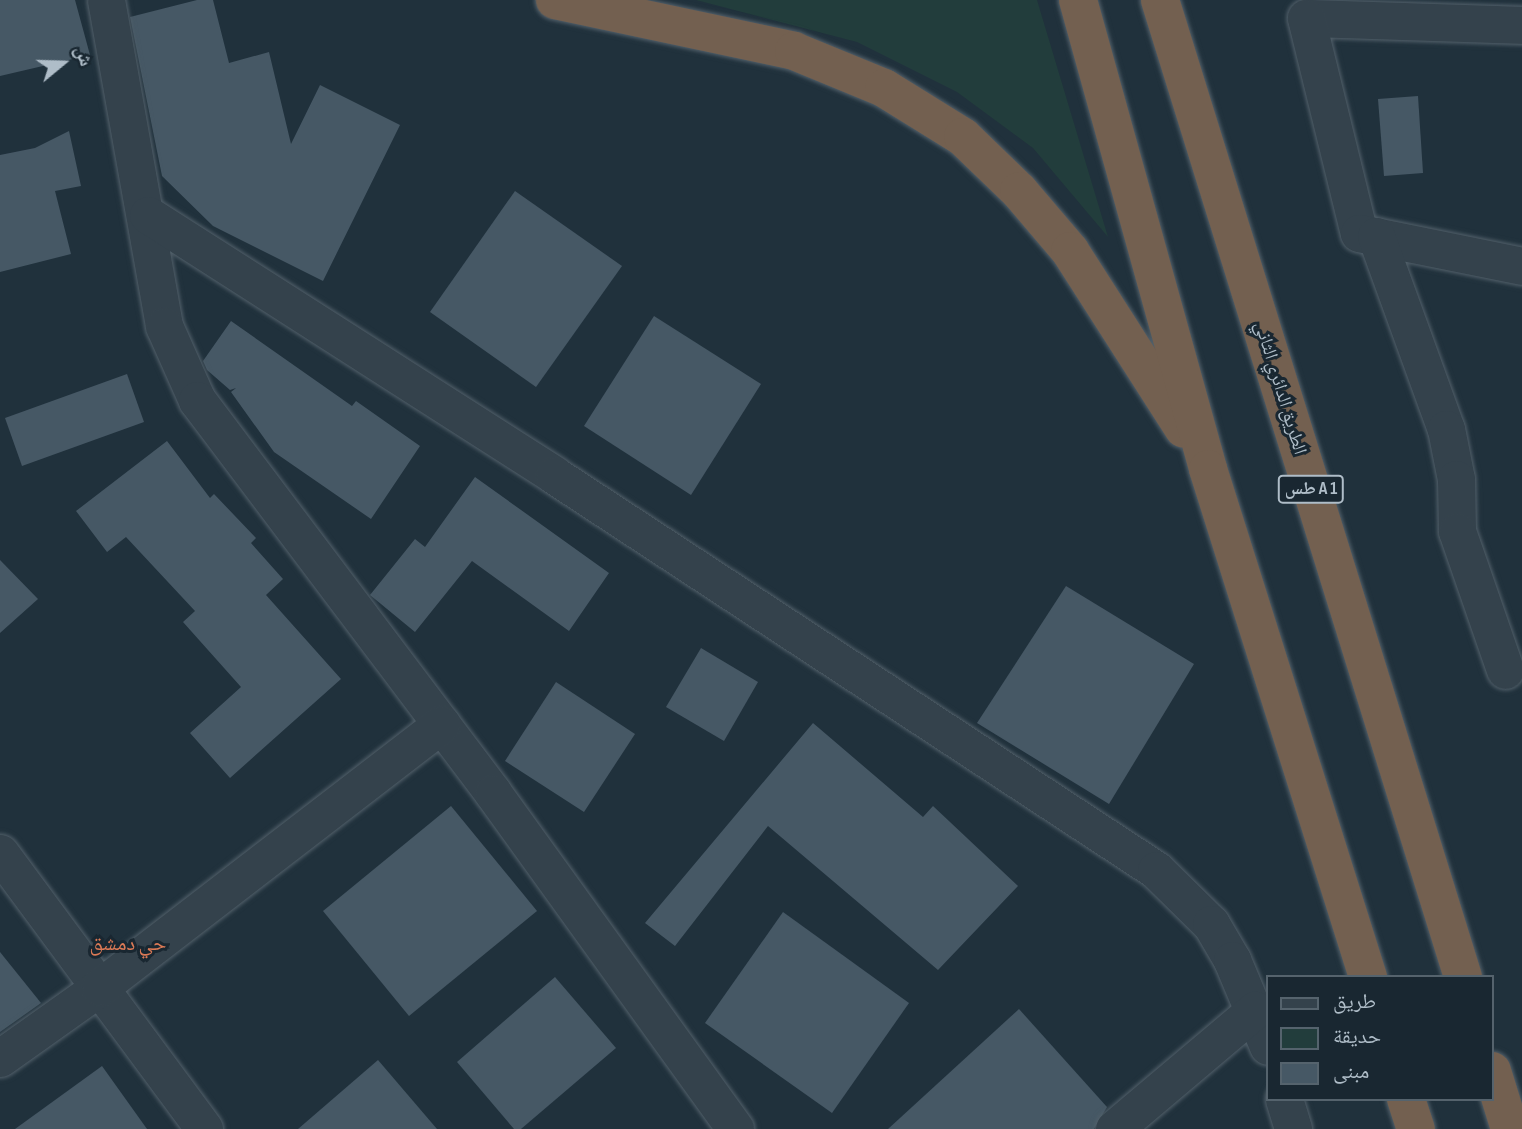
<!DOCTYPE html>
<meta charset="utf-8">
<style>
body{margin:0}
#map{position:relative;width:1522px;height:1129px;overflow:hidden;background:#20313c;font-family:"Sofia Sans Condensed","Noto Naskh Arabic",sans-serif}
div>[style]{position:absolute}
.green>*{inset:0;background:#223d3c}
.building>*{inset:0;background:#465865}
.roads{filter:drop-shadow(0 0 2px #52606a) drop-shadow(0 0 2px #52606a)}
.street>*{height:37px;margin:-18.5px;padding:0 18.5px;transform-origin:18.5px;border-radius:18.5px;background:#34424c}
.highway>*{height:38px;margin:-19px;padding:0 19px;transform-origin:19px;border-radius:19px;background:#736050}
span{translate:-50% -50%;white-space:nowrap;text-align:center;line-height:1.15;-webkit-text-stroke:6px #192731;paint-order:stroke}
.shield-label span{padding:2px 5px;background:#192731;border:2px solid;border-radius:5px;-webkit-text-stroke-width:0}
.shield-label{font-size:18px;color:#afbdc8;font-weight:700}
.street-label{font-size:19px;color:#afbdc8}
.neighbourhood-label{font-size:21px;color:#dc7a56}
.legend{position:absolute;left:1266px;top:975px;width:228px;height:126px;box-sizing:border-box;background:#192731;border:2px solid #55636d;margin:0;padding:9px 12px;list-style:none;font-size:21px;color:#afbdc8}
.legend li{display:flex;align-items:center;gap:14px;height:35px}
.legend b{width:35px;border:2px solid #55636d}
.north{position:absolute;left:28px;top:28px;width:70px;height:70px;-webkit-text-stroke:5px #192731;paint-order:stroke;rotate:71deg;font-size:19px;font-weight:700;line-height:28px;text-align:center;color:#afbdc8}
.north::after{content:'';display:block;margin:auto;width:24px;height:32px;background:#afbdc8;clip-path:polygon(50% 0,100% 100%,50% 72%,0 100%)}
</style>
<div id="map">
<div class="green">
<div style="clip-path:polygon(696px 0,1037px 0,1108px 237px,1033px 148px,957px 92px,857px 42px)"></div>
</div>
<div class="building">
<div style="clip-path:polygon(0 0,75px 0,90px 55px,0 76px)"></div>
<div style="clip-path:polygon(197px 0,213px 0,229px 63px,269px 52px,291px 144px,320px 85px,400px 125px,323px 281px,213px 226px,162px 176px,130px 17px)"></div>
<div style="clip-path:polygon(1418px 96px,1423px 173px,1384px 176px,1378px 99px)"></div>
<div style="clip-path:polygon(69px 131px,81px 186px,55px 191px,71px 254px,0 272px,0 155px,35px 148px)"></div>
<div style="clip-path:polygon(515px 191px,622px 266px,536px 387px,430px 312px)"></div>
<div style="clip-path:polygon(654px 316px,761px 384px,691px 495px,584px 426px)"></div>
<div style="clip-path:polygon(231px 321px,352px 406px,356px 401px,420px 446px,371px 519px,274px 452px,231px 392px,236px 388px,230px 390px,207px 370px,203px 361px)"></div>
<div style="clip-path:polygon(127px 374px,144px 422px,22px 466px,5px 418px)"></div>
<div style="clip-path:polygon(167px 441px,210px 498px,214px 494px,256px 538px,251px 543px,283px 579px,266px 595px,341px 679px,230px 778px,190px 733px,241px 687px,183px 622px,195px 611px,126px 537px,107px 552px,76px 511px)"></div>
<div style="clip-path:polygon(475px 477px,609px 573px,569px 631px,472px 561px,415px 632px,370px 595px,415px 539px,425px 547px)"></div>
<div style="clip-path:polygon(0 560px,38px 599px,0 633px)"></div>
<div style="clip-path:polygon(1066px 586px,1194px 664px,1109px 804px,977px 723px)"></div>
<div style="clip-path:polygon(701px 648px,758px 682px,724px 741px,666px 707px)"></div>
<div style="clip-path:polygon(556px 682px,635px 734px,584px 812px,505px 761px)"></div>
<div style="clip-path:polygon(813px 723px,923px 817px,933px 806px,1018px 886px,938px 970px,768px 826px,675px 946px,645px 923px)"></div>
<div style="clip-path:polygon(451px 806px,537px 911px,409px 1016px,323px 911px)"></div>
<div style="clip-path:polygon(783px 912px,909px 1003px,832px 1113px,705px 1023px)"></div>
<div style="clip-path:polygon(0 952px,41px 1003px,0 1032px)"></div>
<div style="clip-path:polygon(555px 977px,616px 1048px,521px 1129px,514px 1129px,457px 1062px)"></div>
<div style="clip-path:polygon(1019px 1009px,1107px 1107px,1094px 1129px,888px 1129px)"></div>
<div style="clip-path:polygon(378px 1060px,437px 1129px,298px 1129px)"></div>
<div style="clip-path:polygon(102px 1066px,147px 1129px,15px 1129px)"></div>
</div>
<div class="roads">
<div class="street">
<div style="left:106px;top:0;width:331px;rotate:79.9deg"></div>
<div style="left:164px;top:326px;width:81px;rotate:66deg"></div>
<div style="left:197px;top:400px;width:492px;rotate:53deg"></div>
<div style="left:493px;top:793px;width:414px;rotate:54.2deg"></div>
<div style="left:1522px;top:25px;width:216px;rotate:-178.1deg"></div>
<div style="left:1306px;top:18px;width:221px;rotate:76.2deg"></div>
<div style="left:1359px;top:233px;width:166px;rotate:11.4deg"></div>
<div style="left:148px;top:215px;width:482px;rotate:32.6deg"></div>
<div style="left:554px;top:475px;width:720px;rotate:33.27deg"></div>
<div style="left:1156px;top:870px;width:77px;rotate:44.5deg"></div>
<div style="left:1211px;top:924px;width:42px;rotate:59.7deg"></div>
<div style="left:1232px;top:960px;width:93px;rotate:67.3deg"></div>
<div style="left:1376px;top:236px;width:205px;rotate:70.1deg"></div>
<div style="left:1446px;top:429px;width:51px;rotate:78.7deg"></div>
<div style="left:1456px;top:479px;width:52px;rotate:88.9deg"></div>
<div style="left:1457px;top:531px;width:147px;rotate:70.9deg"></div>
<div style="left:0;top:853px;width:343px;rotate:53.5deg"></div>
<div style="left:0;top:1058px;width:123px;rotate:-35.4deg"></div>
<div style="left:100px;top:987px;width:431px;rotate:-37.6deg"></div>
<div style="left:1284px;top:1099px;width:31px;rotate:73deg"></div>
<div style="left:1114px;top:1129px;width:185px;rotate:-40.2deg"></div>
</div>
<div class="highway">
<div style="left:555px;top:0;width:244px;rotate:12deg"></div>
<div style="left:794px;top:51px;width:97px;rotate:22.3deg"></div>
<div style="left:884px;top:88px;width:93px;rotate:31.8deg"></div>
<div style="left:963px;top:137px;width:78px;rotate:44deg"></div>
<div style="left:1019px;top:191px;width:79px;rotate:49.6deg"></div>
<div style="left:1070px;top:251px;width:211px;rotate:57.4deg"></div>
<div style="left:1078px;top:0;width:487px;rotate:74.5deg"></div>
<div style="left:1208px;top:469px;width:533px;rotate:72.52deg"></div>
<div style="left:1160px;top:0;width:1023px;rotate:72.77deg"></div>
<div style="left:1492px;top:1071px;width:61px;rotate:72.8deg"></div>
<div style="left:1406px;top:1099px;width:32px;rotate:72deg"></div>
</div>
</div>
<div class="shield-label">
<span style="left:1311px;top:489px">طس A 1</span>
</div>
<div class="street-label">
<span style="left:1280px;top:388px;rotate:73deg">الطريق الدائري الثاني</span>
</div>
<div class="neighbourhood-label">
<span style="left:128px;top:944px">حي دمشق</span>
</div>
<ul class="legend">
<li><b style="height:9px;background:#34424c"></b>طريق</li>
<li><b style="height:19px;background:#223d3c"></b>حديقة</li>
<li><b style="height:19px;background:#465865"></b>مبنى</li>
</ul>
<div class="north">ش</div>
</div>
